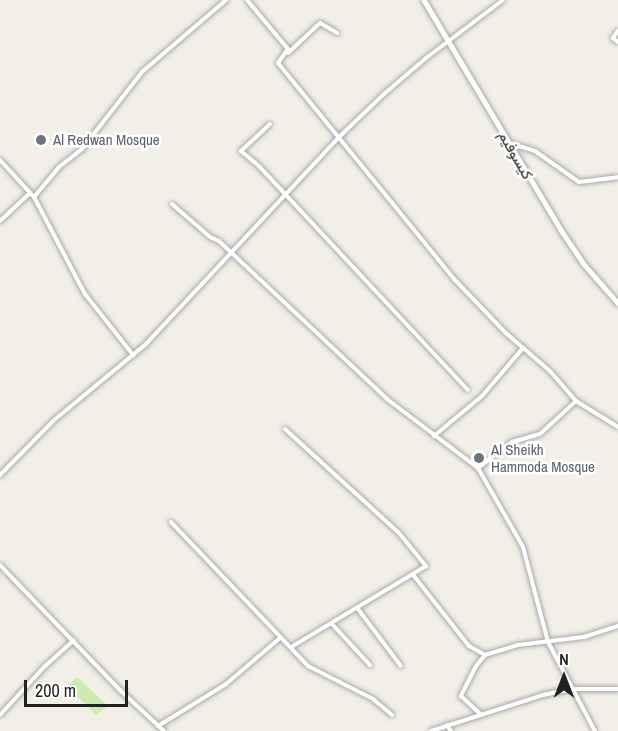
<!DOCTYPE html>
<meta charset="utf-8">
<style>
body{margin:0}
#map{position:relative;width:618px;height:731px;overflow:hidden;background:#f2efe9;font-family:"Archivo Narrow",Vazirmatn,sans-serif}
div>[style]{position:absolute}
.grass>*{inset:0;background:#cdebb0}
.roads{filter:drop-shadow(0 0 2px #a9a9a9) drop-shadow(0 0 2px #a9a9a9)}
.minor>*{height:4px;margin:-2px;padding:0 2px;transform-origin:2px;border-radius:2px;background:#fff}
.tertiary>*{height:4.5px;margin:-2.25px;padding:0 2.25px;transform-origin:2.25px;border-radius:2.25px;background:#fff}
.dots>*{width:16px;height:16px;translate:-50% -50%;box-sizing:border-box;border:3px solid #fff;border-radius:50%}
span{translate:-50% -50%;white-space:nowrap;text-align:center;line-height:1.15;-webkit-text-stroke:5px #fff;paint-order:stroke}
.worship-label{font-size:15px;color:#5b616d}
.left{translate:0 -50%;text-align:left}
.street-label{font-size:15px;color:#222}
.north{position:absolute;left:534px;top:647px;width:60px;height:60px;-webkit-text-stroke:4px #fff;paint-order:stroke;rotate:0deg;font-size:16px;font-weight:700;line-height:24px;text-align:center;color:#222}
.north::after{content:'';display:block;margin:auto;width:21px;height:27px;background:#222;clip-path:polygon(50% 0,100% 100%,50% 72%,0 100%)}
.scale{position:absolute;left:24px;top:680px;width:104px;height:27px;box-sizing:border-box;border:3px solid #222;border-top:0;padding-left:8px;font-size:18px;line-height:21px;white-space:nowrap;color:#222;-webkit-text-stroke:4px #fff;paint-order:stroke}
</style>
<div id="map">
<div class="grass">
<div style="clip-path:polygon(77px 677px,108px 706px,96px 715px,67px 686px)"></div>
</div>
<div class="roads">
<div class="minor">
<div style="left:247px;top:0;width:64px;rotate:50.1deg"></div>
<div style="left:288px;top:49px;width:17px;rotate:126deg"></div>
<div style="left:278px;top:63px;width:279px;rotate:50.8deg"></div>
<div style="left:454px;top:279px;width:76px;rotate:46.1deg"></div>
<div style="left:507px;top:334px;width:57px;rotate:40.7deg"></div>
<div style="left:550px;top:371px;width:40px;rotate:49deg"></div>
<div style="left:576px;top:401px;width:49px;rotate:31.8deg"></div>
<div style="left:618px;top:31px;width:9px;rotate:126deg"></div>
<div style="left:613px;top:38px;width:6px;rotate:39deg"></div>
<div style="left:288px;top:53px;width:44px;rotate:-43.2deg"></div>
<div style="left:320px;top:23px;width:20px;rotate:30deg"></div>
<div style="left:270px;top:124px;width:40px;rotate:137deg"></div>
<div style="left:241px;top:151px;width:23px;rotate:40deg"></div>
<div style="left:259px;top:166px;width:306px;rotate:47deg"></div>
<div style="left:509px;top:143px;width:27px;rotate:17deg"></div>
<div style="left:535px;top:151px;width:54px;rotate:35.2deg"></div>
<div style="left:579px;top:182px;width:39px;rotate:-7deg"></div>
<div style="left:0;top:160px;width:50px;rotate:47.4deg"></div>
<div style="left:34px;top:197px;width:110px;rotate:62.3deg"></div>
<div style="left:85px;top:294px;width:78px;rotate:51.8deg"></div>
<div style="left:34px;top:197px;width:39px;rotate:-50deg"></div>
<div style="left:59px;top:167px;width:29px;rotate:-38deg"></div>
<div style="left:82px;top:149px;width:98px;rotate:-52.1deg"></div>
<div style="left:142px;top:72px;width:111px;rotate:-40.6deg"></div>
<div style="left:172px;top:204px;width:50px;rotate:41deg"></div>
<div style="left:210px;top:237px;width:10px;rotate:24deg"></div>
<div style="left:219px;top:241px;width:231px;rotate:43.2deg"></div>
<div style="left:387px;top:399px;width:114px;rotate:37.2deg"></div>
<div style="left:478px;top:468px;width:91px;rotate:60.3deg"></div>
<div style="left:523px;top:547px;width:98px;rotate:75.3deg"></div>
<div style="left:548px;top:642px;width:101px;rotate:62.2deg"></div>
<div style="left:0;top:221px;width:41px;rotate:-43deg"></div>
<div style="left:285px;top:429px;width:154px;rotate:42.4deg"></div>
<div style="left:399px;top:533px;width:43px;rotate:50.7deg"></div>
<div style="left:426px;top:566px;width:157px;rotate:149deg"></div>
<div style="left:434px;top:436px;width:62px;rotate:-39.8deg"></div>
<div style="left:482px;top:396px;width:63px;rotate:-49.5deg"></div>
<div style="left:478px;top:468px;width:43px;rotate:-37.4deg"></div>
<div style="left:512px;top:442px;width:29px;rotate:-16deg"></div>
<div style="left:540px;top:434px;width:49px;rotate:-42.5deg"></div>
<div style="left:0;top:475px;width:76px;rotate:-45.5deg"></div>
<div style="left:53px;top:421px;width:121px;rotate:-39.6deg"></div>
<div style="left:146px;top:344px;width:283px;rotate:-47deg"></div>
<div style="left:339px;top:137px;width:62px;rotate:-43.7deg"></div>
<div style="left:384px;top:94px;width:55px;rotate:-40.6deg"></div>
<div style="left:426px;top:58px;width:96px;rotate:-37deg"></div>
<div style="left:171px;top:522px;width:199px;rotate:46.4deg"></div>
<div style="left:308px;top:666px;width:73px;rotate:26.9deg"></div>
<div style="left:373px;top:699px;width:25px;rotate:40deg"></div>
<div style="left:0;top:565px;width:175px;rotate:46.2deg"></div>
<div style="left:121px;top:691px;width:59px;rotate:42.9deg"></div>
<div style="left:414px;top:576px;width:89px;rotate:51.8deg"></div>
<div style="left:469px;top:646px;width:18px;rotate:29deg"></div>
<div style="left:485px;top:655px;width:14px;rotate:129deg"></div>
<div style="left:476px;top:666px;width:34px;rotate:117deg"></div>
<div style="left:461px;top:696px;width:26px;rotate:43deg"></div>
<div style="left:358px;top:609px;width:71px;rotate:53deg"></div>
<div style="left:332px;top:624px;width:56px;rotate:47.2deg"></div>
<div style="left:485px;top:655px;width:34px;rotate:-17deg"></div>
<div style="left:518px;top:645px;width:66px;rotate:-6.9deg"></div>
<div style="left:584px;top:637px;width:36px;rotate:-18deg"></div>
<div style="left:0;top:715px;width:65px;rotate:-47.5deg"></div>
<div style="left:44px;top:667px;width:40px;rotate:-42deg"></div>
<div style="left:447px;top:725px;width:7px;rotate:56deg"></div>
<div style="left:158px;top:726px;width:80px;rotate:-31.7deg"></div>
<div style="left:226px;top:684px;width:71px;rotate:-40.4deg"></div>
<div style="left:431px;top:731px;width:118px;rotate:-17.8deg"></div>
<div style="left:543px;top:695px;width:30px;rotate:-12deg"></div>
<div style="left:572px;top:689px;width:46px"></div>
</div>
<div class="tertiary">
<div style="left:424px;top:0;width:271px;rotate:59.2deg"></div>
<div style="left:563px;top:233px;width:36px;rotate:56deg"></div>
<div style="left:583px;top:263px;width:53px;rotate:48.8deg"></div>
</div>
</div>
<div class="dots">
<div style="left:41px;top:140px;background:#6b7280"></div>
<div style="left:479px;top:458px;background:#6b7280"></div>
</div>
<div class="worship-label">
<span class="left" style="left:53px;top:140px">Al Redwan Mosque</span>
<span class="left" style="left:491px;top:458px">Al Sheikh<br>Hammoda Mosque</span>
</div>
<div class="street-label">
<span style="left:516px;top:155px;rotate:60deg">كيسوفيم</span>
</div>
<div class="north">N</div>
<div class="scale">200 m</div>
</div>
